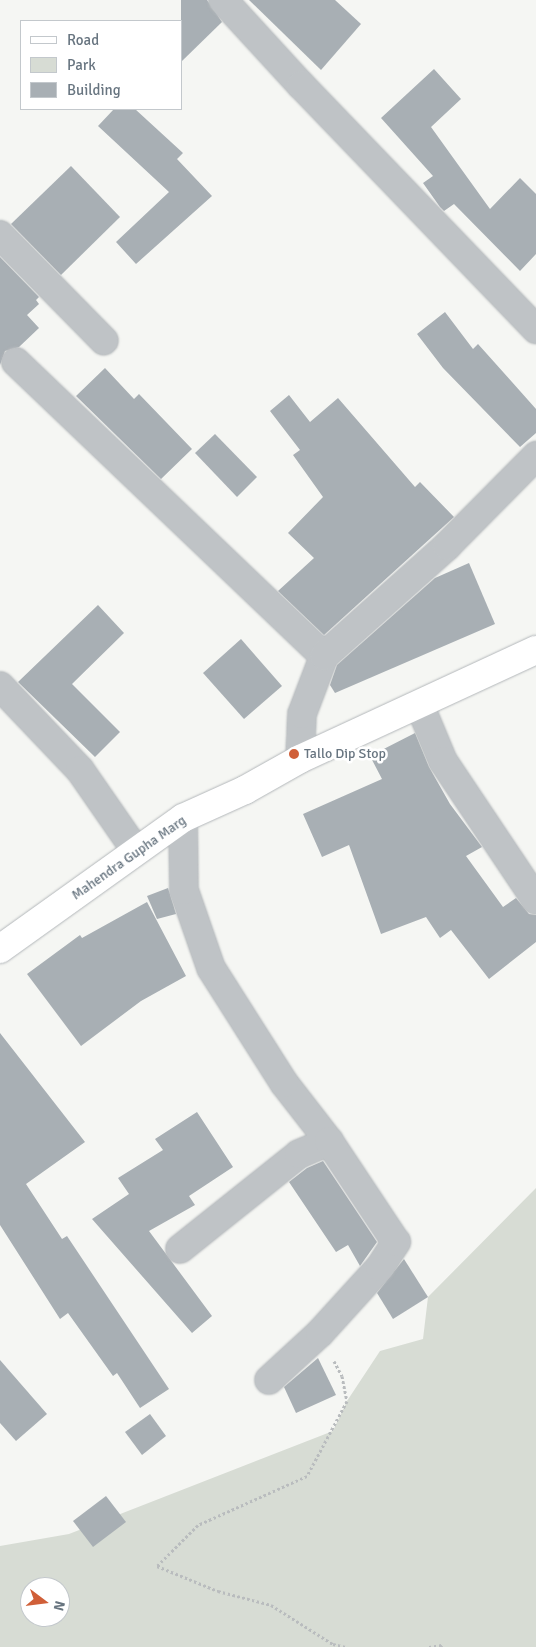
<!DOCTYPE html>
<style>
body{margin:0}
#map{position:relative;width:536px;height:1647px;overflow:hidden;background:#f5f6f3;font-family:Signika,sans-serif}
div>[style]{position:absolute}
.green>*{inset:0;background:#d7dcd4}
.building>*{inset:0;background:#a8afb4}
.path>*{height:3px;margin-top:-1.5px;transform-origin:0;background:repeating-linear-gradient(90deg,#b9bcbe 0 2.5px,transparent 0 5px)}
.roads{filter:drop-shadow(0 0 1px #b3b7ba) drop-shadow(0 0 1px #b3b7ba)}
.minor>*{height:28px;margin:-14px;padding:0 14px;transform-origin:14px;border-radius:14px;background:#bfc3c6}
.primary>*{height:28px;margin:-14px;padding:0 14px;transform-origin:14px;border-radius:14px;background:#fff}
.dots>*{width:14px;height:14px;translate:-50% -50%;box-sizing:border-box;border:2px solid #fff;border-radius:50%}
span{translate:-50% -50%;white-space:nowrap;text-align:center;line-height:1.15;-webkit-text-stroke:5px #fff;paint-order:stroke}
.poi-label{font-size:14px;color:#687580}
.left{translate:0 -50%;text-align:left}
.street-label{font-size:14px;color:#687580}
.legend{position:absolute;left:20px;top:20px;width:162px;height:90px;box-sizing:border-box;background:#fff;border:1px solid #c3c8cc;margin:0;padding:6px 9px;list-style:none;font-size:15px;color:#687580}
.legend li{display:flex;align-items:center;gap:10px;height:25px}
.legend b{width:25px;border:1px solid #c3c8cc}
.north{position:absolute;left:20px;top:1577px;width:50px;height:50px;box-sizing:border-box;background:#fff;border:1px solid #c3c8cc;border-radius:50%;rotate:105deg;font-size:14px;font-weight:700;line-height:20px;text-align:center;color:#687580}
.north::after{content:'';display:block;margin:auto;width:18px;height:22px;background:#d05f38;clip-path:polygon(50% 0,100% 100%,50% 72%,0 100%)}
</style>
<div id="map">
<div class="green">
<div style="clip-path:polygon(evenodd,536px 1188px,536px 1647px,0 1647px,0 1546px,69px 1534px,333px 1431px,347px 1401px,380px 1351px,423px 1339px,428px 1297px,536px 1188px,30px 1587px,60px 1587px,60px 1617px,30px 1617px,30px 1587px)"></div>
</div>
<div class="building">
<div style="clip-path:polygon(181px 0,207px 0,222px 22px,181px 62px)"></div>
<div style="clip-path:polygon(249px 0,335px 0,361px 24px,321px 70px)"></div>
<div style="clip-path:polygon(434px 69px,461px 99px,431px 127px,490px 209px,520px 178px,536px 194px,536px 254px,520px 271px,454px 204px,444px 211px,440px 207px,423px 183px,433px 176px,381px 118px)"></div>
<div style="clip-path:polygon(114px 109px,135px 109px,183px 153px,177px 159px,212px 196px,136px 264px,116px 242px,169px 192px,98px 126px)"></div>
<div style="clip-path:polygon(71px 166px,120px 217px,61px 275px,11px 224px)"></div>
<div style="clip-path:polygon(0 257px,39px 297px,36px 300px,39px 304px,27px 315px,39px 328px,19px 347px,5px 351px,0 365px)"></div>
<div style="clip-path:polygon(445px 312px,473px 349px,478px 344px,536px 409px,536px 433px,520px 447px,443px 368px,417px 334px)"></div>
<div style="clip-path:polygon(105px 368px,134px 399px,139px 394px,192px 449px,161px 479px,76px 396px)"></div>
<div style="clip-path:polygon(289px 395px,310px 422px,338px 398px,415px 487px,420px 482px,454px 517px,324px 635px,278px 591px,314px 558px,288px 533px,323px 497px,293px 455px,300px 450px,270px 411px)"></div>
<div style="clip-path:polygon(215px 434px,257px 477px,237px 497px,195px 453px)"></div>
<div style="clip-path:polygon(469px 563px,495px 624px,335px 693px,330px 685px,337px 665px,435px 578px)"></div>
<div style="clip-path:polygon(98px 605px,124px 633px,72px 684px,120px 732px,95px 757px,18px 682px)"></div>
<div style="clip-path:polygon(241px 639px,282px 686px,244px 719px,203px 673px)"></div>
<div style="clip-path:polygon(415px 733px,429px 767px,450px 804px,482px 847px,466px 856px,503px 907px,516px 898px,529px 914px,536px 915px,536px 942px,489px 979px,451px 930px,440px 938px,426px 917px,381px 934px,349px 845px,322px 857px,303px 814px,382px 779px,370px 756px)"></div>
<div style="clip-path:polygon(168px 888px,176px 914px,157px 919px,147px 896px)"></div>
<div style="clip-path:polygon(147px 902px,186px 976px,141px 1001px,81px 1046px,27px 974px,80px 935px,82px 938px)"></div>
<div style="clip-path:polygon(0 1033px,85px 1142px,26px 1184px,62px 1239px,67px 1236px,169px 1389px,140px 1408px,117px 1373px,113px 1376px,68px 1313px,60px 1319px,0 1225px)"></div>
<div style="clip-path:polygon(197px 1112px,233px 1167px,189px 1196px,195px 1205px,149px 1231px,212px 1316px,192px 1333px,92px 1219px,129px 1194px,118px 1178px,163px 1150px,155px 1139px)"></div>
<div style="clip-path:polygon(323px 1161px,377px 1242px,360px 1266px,348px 1245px,336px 1252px,289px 1182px,307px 1168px)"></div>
<div style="clip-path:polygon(404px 1259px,428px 1297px,393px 1319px,377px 1293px)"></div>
<div style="clip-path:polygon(318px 1358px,336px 1395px,296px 1413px,284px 1387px)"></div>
<div style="clip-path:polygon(0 1360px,47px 1414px,16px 1441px,0 1423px)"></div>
<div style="clip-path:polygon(150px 1414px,166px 1436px,142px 1455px,125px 1432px)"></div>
<div style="clip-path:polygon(106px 1496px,126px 1522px,93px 1547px,73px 1521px)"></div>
</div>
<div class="path">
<div style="left:334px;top:1361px;width:17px;rotate:62deg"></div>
<div style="left:342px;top:1376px;width:25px;rotate:79deg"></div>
<div style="left:347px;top:1401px;width:85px;rotate:118.1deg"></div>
<div style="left:307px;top:1476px;width:120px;rotate:155.8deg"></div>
<div style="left:198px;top:1525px;width:58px;rotate:135deg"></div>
<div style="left:157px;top:1566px;width:66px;rotate:22.3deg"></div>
<div style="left:218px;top:1591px;width:55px;rotate:14.8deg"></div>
<div style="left:271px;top:1605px;width:73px;rotate:32.2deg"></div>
<div style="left:333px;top:1644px;width:13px;rotate:13deg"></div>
<div style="left:429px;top:1647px;width:13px;rotate:-9deg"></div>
<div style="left:442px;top:1645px;width:3px;rotate:135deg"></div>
</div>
<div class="roads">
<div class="minor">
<div style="left:223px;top:0;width:115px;rotate:47.5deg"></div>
<div style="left:301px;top:85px;width:339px;rotate:46.1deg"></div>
<div style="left:0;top:235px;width:148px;rotate:45.5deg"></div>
<div style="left:16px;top:362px;width:426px;rotate:43.7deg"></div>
<div style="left:0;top:686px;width:116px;rotate:46.4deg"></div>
<div style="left:80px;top:770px;width:98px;rotate:55.3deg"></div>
<div style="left:420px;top:706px;width:60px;rotate:67.3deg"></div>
<div style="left:443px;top:761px;width:167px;rotate:56.2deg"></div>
<div style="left:300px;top:759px;width:45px;rotate:-87.5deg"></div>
<div style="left:302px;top:714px;width:62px;rotate:-69.2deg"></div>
<div style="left:324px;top:656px;width:165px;rotate:-41.8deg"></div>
<div style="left:447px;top:546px;width:127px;rotate:-45.3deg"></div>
<div style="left:180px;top:1249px;width:152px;rotate:-38.6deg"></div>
<div style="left:299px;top:1154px;width:33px;rotate:-23deg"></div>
<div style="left:329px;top:1141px;width:73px;rotate:-127.8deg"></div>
<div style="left:284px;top:1083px;width:136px;rotate:-122.4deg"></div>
<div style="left:211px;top:968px;width:83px;rotate:-109.1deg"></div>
<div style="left:184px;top:890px;width:72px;rotate:-90.8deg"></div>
<div style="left:269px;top:1380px;width:69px;rotate:-42.7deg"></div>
<div style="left:320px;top:1333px;width:89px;rotate:-47.7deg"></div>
<div style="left:380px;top:1267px;width:30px;rotate:-57deg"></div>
<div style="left:396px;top:1242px;width:121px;rotate:-123.6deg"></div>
</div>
<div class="primary">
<div style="left:0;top:949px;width:225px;rotate:-35.6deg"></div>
<div style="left:183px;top:818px;width:68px;rotate:-24.3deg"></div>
<div style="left:245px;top:790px;width:63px;rotate:-29.4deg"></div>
<div style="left:300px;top:759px;width:260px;rotate:-24.8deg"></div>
</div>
</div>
<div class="dots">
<div style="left:294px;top:754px;background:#d05f38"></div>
</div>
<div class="poi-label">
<span class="left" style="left:304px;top:754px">Tallo Dip Stop</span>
</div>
<div class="street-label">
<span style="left:129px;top:858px;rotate:-35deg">Mahendra Gupha Marg</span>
</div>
<ul class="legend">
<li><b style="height:6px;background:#fff"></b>Road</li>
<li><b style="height:14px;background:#d7dcd4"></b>Park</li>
<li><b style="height:14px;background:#a8afb4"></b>Building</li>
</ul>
<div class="north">N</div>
</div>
